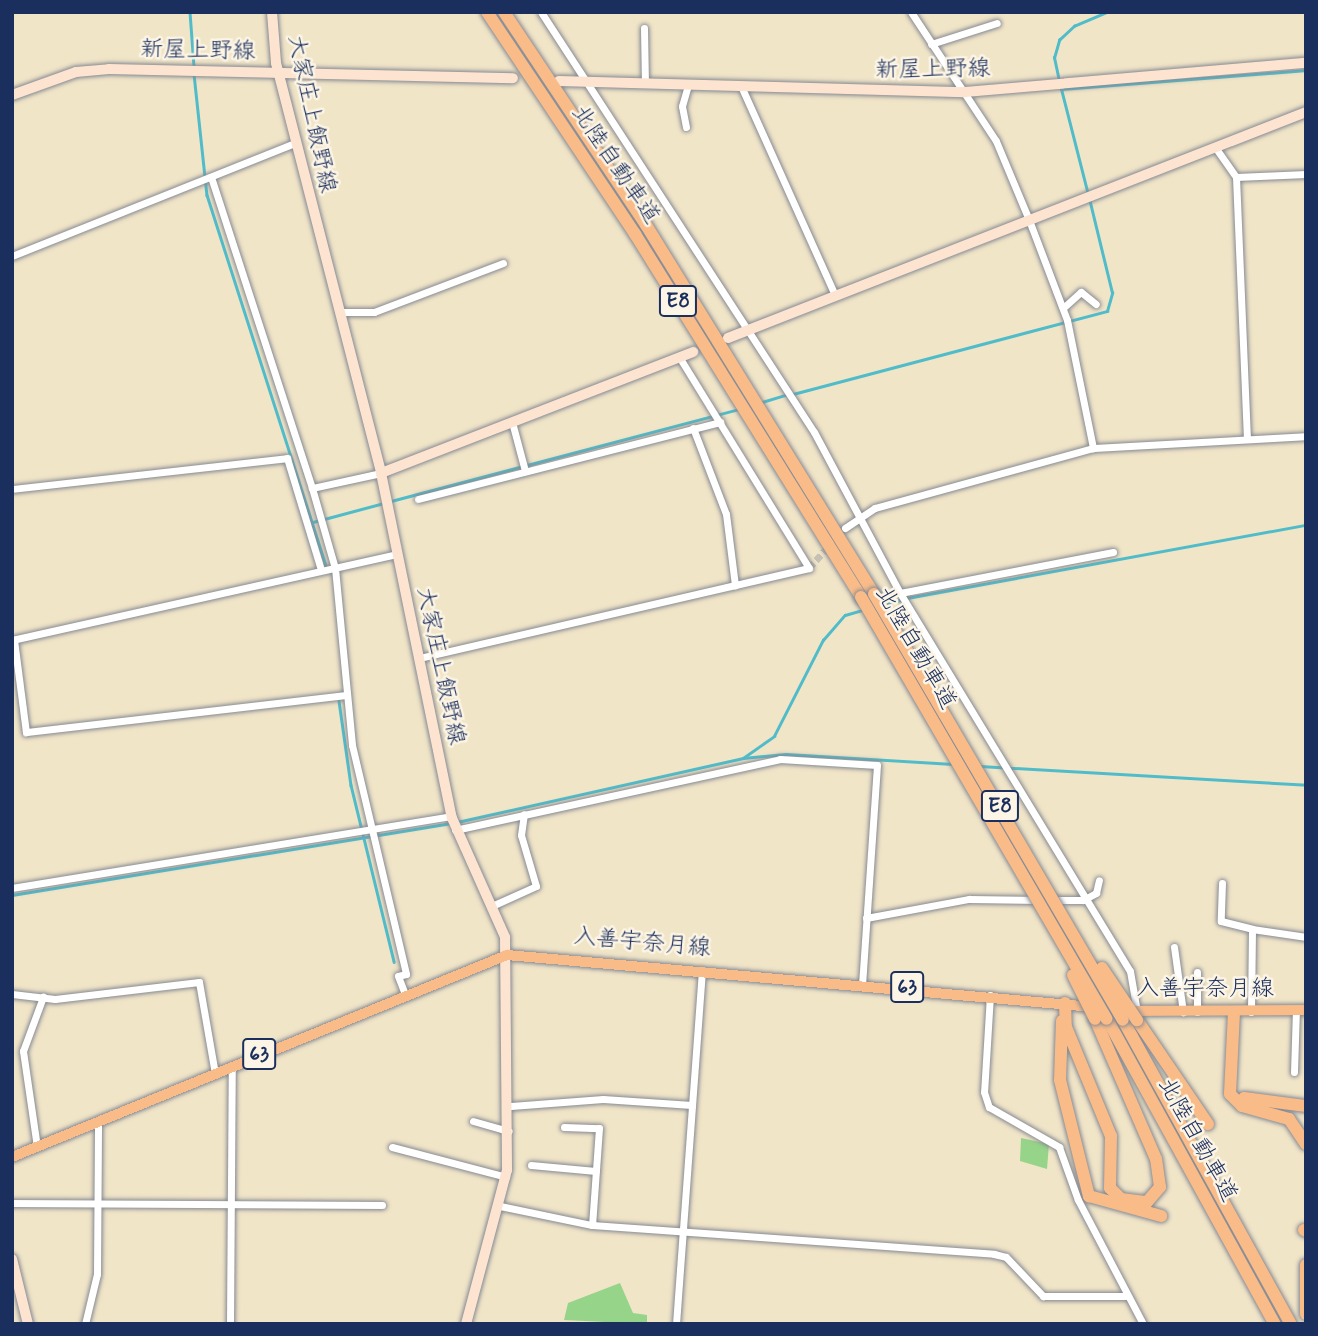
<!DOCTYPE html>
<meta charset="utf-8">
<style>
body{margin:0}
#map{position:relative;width:1318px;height:1336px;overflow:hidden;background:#f1e5c8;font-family:Mynerve,"Klee One",sans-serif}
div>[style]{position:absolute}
.green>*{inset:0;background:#96d489}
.stream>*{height:2.5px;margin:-1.25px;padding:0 1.25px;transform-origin:1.25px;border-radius:1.25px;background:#50bcca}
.street-tunnel>*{height:7px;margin-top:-3.5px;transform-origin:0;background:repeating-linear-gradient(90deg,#c6c1b3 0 7px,transparent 0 10.5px)}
.roads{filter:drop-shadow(0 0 2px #868a93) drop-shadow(0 0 2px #868a93)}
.street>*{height:7px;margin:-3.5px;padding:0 3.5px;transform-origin:3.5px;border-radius:3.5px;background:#fff}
.secondary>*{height:10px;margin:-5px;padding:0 5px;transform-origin:5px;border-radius:5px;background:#fde4d0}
.primary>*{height:10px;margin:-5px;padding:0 5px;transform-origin:5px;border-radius:5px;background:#f9bc89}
.highway>*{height:12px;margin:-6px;padding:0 6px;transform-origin:6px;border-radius:6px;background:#f9bc89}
.bridges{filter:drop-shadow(0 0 2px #868a93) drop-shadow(0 0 2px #868a93)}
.highway-bridge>*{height:12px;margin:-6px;padding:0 6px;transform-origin:6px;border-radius:6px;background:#f9bc89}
span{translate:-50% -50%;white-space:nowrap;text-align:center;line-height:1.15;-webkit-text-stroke:5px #fcf5e5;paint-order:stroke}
.shield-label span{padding:2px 5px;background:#fcf5e5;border:2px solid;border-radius:5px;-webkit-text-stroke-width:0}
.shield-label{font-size:21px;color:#1b2f5e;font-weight:700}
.street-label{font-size:23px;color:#1b2f5e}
.frame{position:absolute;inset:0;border:14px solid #1b2f5e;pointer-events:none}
</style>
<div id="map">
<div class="green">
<div style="clip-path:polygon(1021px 1138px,1049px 1144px,1047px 1169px,1020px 1161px)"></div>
<div style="clip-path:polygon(620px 1283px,633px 1313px,647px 1315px,647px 1324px,564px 1320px,568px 1303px)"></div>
</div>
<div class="stream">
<div style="left:190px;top:12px;width:55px;rotate:85.8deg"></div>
<div style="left:194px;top:74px;width:122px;rotate:83.9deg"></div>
<div style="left:207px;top:195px;width:389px;rotate:72.2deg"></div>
<div style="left:1059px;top:81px;width:24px;rotate:-102deg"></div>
<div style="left:1054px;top:58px;width:19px;rotate:-74deg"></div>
<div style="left:1059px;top:40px;width:21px;rotate:-43deg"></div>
<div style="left:1074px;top:26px;width:36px;rotate:-23deg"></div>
<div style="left:1061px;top:87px;width:109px;rotate:75.7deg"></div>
<div style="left:1061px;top:89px;width:246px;rotate:-4.4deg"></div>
<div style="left:793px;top:394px;width:325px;rotate:-14.8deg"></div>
<div style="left:1107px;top:311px;width:19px;rotate:-74deg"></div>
<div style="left:1112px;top:293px;width:97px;rotate:-103.7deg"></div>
<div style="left:759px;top:403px;width:28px;rotate:-17deg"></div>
<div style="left:391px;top:501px;width:360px;rotate:-14.8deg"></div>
<div style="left:313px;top:522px;width:73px;rotate:-15deg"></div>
<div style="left:907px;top:598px;width:406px;rotate:-10.4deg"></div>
<div style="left:883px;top:604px;width:17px;rotate:-13deg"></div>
<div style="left:339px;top:701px;width:85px;rotate:81.9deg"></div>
<div style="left:351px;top:785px;width:182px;rotate:76.3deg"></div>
<div style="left:743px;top:758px;width:43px;rotate:-5.3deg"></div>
<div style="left:786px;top:754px;width:167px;rotate:3.4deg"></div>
<div style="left:980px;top:766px;width:327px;rotate:3.3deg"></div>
<div style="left:457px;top:822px;width:293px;rotate:-12.6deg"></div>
<div style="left:743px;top:758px;width:38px;rotate:-35deg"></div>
<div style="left:774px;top:736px;width:108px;rotate:-63deg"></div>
<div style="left:823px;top:640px;width:33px;rotate:-49deg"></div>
<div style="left:845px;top:615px;width:19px;rotate:-16deg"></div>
<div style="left:12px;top:895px;width:445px;rotate:-9.3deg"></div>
</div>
<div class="street-tunnel">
<div style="left:809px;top:568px;width:31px;rotate:-48deg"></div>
</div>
<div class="roads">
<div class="street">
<div style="left:541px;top:12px;width:501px;rotate:56.98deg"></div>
<div style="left:814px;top:432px;width:183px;rotate:61.9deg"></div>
<div style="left:900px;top:593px;width:442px;rotate:58.7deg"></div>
<div style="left:1130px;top:971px;width:42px;rotate:80.3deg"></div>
<div style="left:911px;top:12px;width:154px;rotate:56.6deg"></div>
<div style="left:996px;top:141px;width:86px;rotate:67.3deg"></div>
<div style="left:1029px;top:220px;width:107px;rotate:69.2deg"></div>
<div style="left:1067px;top:320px;width:131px;rotate:78.5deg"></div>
<div style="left:644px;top:28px;width:55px;rotate:89deg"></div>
<div style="left:931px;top:44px;width:69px;rotate:-17.7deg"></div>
<div style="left:741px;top:86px;width:229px;rotate:65.8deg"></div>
<div style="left:686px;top:127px;width:21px;rotate:-101deg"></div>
<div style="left:682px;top:106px;width:22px;rotate:-74deg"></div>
<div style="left:1215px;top:147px;width:37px;rotate:55deg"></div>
<div style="left:1236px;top:177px;width:262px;rotate:87.6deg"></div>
<div style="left:211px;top:177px;width:327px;rotate:72deg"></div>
<div style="left:1236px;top:177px;width:70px;rotate:-2.5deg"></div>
<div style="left:12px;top:256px;width:305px;rotate:-21.8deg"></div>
<div style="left:1063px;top:308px;width:24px;rotate:-42deg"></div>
<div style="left:1081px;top:292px;width:19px;rotate:39deg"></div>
<div style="left:339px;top:312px;width:35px"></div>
<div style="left:374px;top:312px;width:138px;rotate:-20.8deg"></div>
<div style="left:512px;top:422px;width:51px;rotate:75.1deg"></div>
<div style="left:693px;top:428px;width:92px;rotate:69deg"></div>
<div style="left:726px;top:514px;width:72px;rotate:82.8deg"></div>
<div style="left:381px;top:473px;width:71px;rotate:167.7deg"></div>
<div style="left:312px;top:488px;width:83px;rotate:74deg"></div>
<div style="left:335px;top:568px;width:178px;rotate:84.5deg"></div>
<div style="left:352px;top:745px;width:235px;rotate:76.7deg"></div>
<div style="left:406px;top:974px;width:8px;rotate:166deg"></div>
<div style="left:398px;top:976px;width:19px;rotate:69deg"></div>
<div style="left:12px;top:489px;width:277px;rotate:-6.4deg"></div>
<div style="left:287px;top:458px;width:117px;rotate:73.1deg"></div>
<div style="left:418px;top:499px;width:312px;rotate:-14.3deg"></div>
<div style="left:845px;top:528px;width:36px;rotate:-34deg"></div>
<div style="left:875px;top:508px;width:226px;rotate:-15.4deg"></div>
<div style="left:1093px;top:448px;width:213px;rotate:-3.2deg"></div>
<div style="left:900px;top:593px;width:217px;rotate:-10.9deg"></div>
<div style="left:12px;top:640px;width:395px;rotate:-12.6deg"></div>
<div style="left:14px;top:640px;width:93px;rotate:82.6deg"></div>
<div style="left:26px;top:732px;width:323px;rotate:-6.6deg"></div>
<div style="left:419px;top:658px;width:400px;rotate:-13deg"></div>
<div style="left:809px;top:568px;width:248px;rotate:-121.6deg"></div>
<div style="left:455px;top:830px;width:333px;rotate:-12.3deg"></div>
<div style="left:780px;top:759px;width:97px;rotate:3.5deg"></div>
<div style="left:877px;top:765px;width:219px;rotate:93.9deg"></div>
<div style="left:1222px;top:883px;width:38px;rotate:92deg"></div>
<div style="left:1221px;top:921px;width:32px;rotate:14deg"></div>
<div style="left:12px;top:888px;width:446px;rotate:-9.3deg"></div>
<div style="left:1052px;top:900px;width:31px"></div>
<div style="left:1083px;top:900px;width:15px;rotate:-28deg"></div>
<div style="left:1096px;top:893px;width:13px;rotate:-77deg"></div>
<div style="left:494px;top:905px;width:46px;rotate:-24.3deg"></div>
<div style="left:536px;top:886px;width:53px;rotate:-106.4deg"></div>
<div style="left:521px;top:835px;width:21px;rotate:-82deg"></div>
<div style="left:866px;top:918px;width:105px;rotate:-10.5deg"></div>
<div style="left:969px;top:899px;width:71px;rotate:0.8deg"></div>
<div style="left:1174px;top:947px;width:66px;rotate:82.1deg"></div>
<div style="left:1197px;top:972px;width:40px;rotate:90deg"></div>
<div style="left:12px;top:994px;width:43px;rotate:6.6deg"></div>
<div style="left:55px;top:999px;width:145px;rotate:-6.7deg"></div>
<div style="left:199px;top:982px;width:93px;rotate:80.1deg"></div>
<div style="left:990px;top:995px;width:97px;rotate:93.5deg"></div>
<div style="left:984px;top:1092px;width:16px;rotate:72deg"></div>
<div style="left:989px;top:1107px;width:81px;rotate:29.7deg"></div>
<div style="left:1059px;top:1147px;width:56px;rotate:70.3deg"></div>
<div style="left:1078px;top:1200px;width:140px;rotate:62.3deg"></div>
<div style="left:1251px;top:1012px;width:83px;rotate:-89.3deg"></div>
<div style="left:1252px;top:929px;width:55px;rotate:8.4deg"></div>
<div style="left:1294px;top:1072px;width:62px;rotate:-88.2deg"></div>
<div style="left:511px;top:1106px;width:92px;rotate:-4.4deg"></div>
<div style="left:603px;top:1099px;width:89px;rotate:3.9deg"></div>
<div style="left:473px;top:1121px;width:37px;rotate:16deg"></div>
<div style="left:564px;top:1127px;width:35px;rotate:2deg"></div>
<div style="left:599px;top:1128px;width:97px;rotate:94.1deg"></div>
<div style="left:37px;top:1147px;width:97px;rotate:-98.3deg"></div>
<div style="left:23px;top:1051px;width:58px;rotate:-69.7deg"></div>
<div style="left:392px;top:1147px;width:118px;rotate:14.7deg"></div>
<div style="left:531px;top:1165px;width:65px;rotate:5.3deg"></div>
<div style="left:12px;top:1203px;width:370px;rotate:0.3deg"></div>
<div style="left:500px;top:1206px;width:94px;rotate:11.7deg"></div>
<div style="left:592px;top:1225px;width:403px;rotate:4.1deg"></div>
<div style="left:994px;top:1254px;width:12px;rotate:14deg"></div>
<div style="left:1006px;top:1257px;width:54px;rotate:46.5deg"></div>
<div style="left:1043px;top:1296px;width:82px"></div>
<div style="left:85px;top:1324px;width:51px;rotate:-76.5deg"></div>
<div style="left:97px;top:1274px;width:151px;rotate:-89.6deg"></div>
<div style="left:230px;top:1324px;width:258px;rotate:-89.6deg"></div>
<div style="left:676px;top:1324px;width:355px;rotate:-85.8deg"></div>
</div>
<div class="secondary">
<div style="left:272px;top:12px;width:51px;rotate:85.5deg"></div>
<div style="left:276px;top:63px;width:423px;rotate:75.6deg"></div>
<div style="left:381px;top:473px;width:352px;rotate:78.4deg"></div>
<div style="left:452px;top:818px;width:130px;rotate:66deg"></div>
<div style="left:505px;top:937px;width:233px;rotate:89.5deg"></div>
<div style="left:507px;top:1170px;width:159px;rotate:104.9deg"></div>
<div style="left:559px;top:81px;width:406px;rotate:1.6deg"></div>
<div style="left:965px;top:92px;width:342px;rotate:-4.9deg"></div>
<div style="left:12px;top:95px;width:68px;rotate:-19.8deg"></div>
<div style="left:76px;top:72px;width:33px;rotate:-5deg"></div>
<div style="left:109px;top:69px;width:404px;rotate:1.3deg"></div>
<div style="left:728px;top:338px;width:621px;rotate:-21.36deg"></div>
<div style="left:381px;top:473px;width:335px;rotate:-21.2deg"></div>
<div style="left:12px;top:1259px;width:67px;rotate:76.2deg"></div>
</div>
<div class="primary">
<div style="left:1127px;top:1011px;width:179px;rotate:-0.3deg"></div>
<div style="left:12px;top:1157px;width:535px;rotate:-22.2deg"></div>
<div style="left:507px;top:955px;width:588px;rotate:5.07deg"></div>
</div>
<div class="highway">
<div style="left:487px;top:12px;width:267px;rotate:56.3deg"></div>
<div style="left:635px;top:234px;width:428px;rotate:58.1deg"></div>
<div style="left:504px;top:12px;width:256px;rotate:56.3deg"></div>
<div style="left:646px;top:225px;width:434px;rotate:58.3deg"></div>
<div style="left:1065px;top:1003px;width:24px;rotate:88deg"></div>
<div style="left:1066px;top:1027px;width:118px;rotate:67.6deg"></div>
<div style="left:1111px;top:1136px;width:52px;rotate:91.1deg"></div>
<div style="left:1110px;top:1188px;width:16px;rotate:45deg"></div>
<div style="left:1121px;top:1199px;width:26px;rotate:7deg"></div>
<div style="left:1147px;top:1202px;width:20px;rotate:-49deg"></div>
<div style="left:1160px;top:1187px;width:28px;rotate:-98deg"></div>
<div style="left:1156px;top:1159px;width:153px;rotate:-113.5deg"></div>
<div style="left:1234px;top:1012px;width:82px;rotate:92.8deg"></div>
<div style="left:1230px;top:1094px;width:17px;rotate:45deg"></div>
<div style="left:1242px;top:1106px;width:49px;rotate:15.5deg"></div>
<div style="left:1289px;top:1119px;width:30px;rotate:56deg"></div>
<div style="left:1107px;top:1019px;width:348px;rotate:61.2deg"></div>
<div style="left:1123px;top:1020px;width:347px;rotate:61.1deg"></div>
<div style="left:1137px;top:1020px;width:126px;rotate:55.7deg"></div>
<div style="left:1062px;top:1021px;width:59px;rotate:91.9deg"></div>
<div style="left:1060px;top:1080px;width:120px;rotate:76deg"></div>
<div style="left:1089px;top:1196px;width:75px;rotate:15.5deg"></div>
<div style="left:1244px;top:1098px;width:63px;rotate:7.4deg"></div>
<div style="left:1304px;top:1230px;width:2px;rotate:27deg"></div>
<div style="left:1306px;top:1265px;width:49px;rotate:90deg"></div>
</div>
</div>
<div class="bridges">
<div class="highway-bridge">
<div style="left:874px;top:594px;width:493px;rotate:59.7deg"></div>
<div style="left:861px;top:597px;width:488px;rotate:59.8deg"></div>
<div style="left:1102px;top:968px;width:63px;rotate:56.1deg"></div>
<div style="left:1073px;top:975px;width:49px;rotate:63.4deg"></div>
</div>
</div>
<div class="shield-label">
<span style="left:678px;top:301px">E8</span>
<span style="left:1000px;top:806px">E8</span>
<span style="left:907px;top:987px">63</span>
<span style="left:259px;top:1054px">63</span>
</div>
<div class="street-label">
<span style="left:198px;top:51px;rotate:1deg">新屋上野線</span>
<span style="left:933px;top:70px;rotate:-1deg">新屋上野線</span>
<span style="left:311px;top:114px;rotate:78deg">大家庄上飯野線</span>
<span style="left:615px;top:165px;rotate:56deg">北陸自動車道</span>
<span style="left:915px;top:648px;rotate:60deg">北陸自動車道</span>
<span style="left:440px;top:666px;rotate:78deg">大家庄上飯野線</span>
<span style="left:642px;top:943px;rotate:5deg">入善宇奈月線</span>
<span style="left:1205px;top:989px">入善宇奈月線</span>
<span style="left:1197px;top:1140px;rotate:61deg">北陸自動車道</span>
</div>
<div class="frame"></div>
</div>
